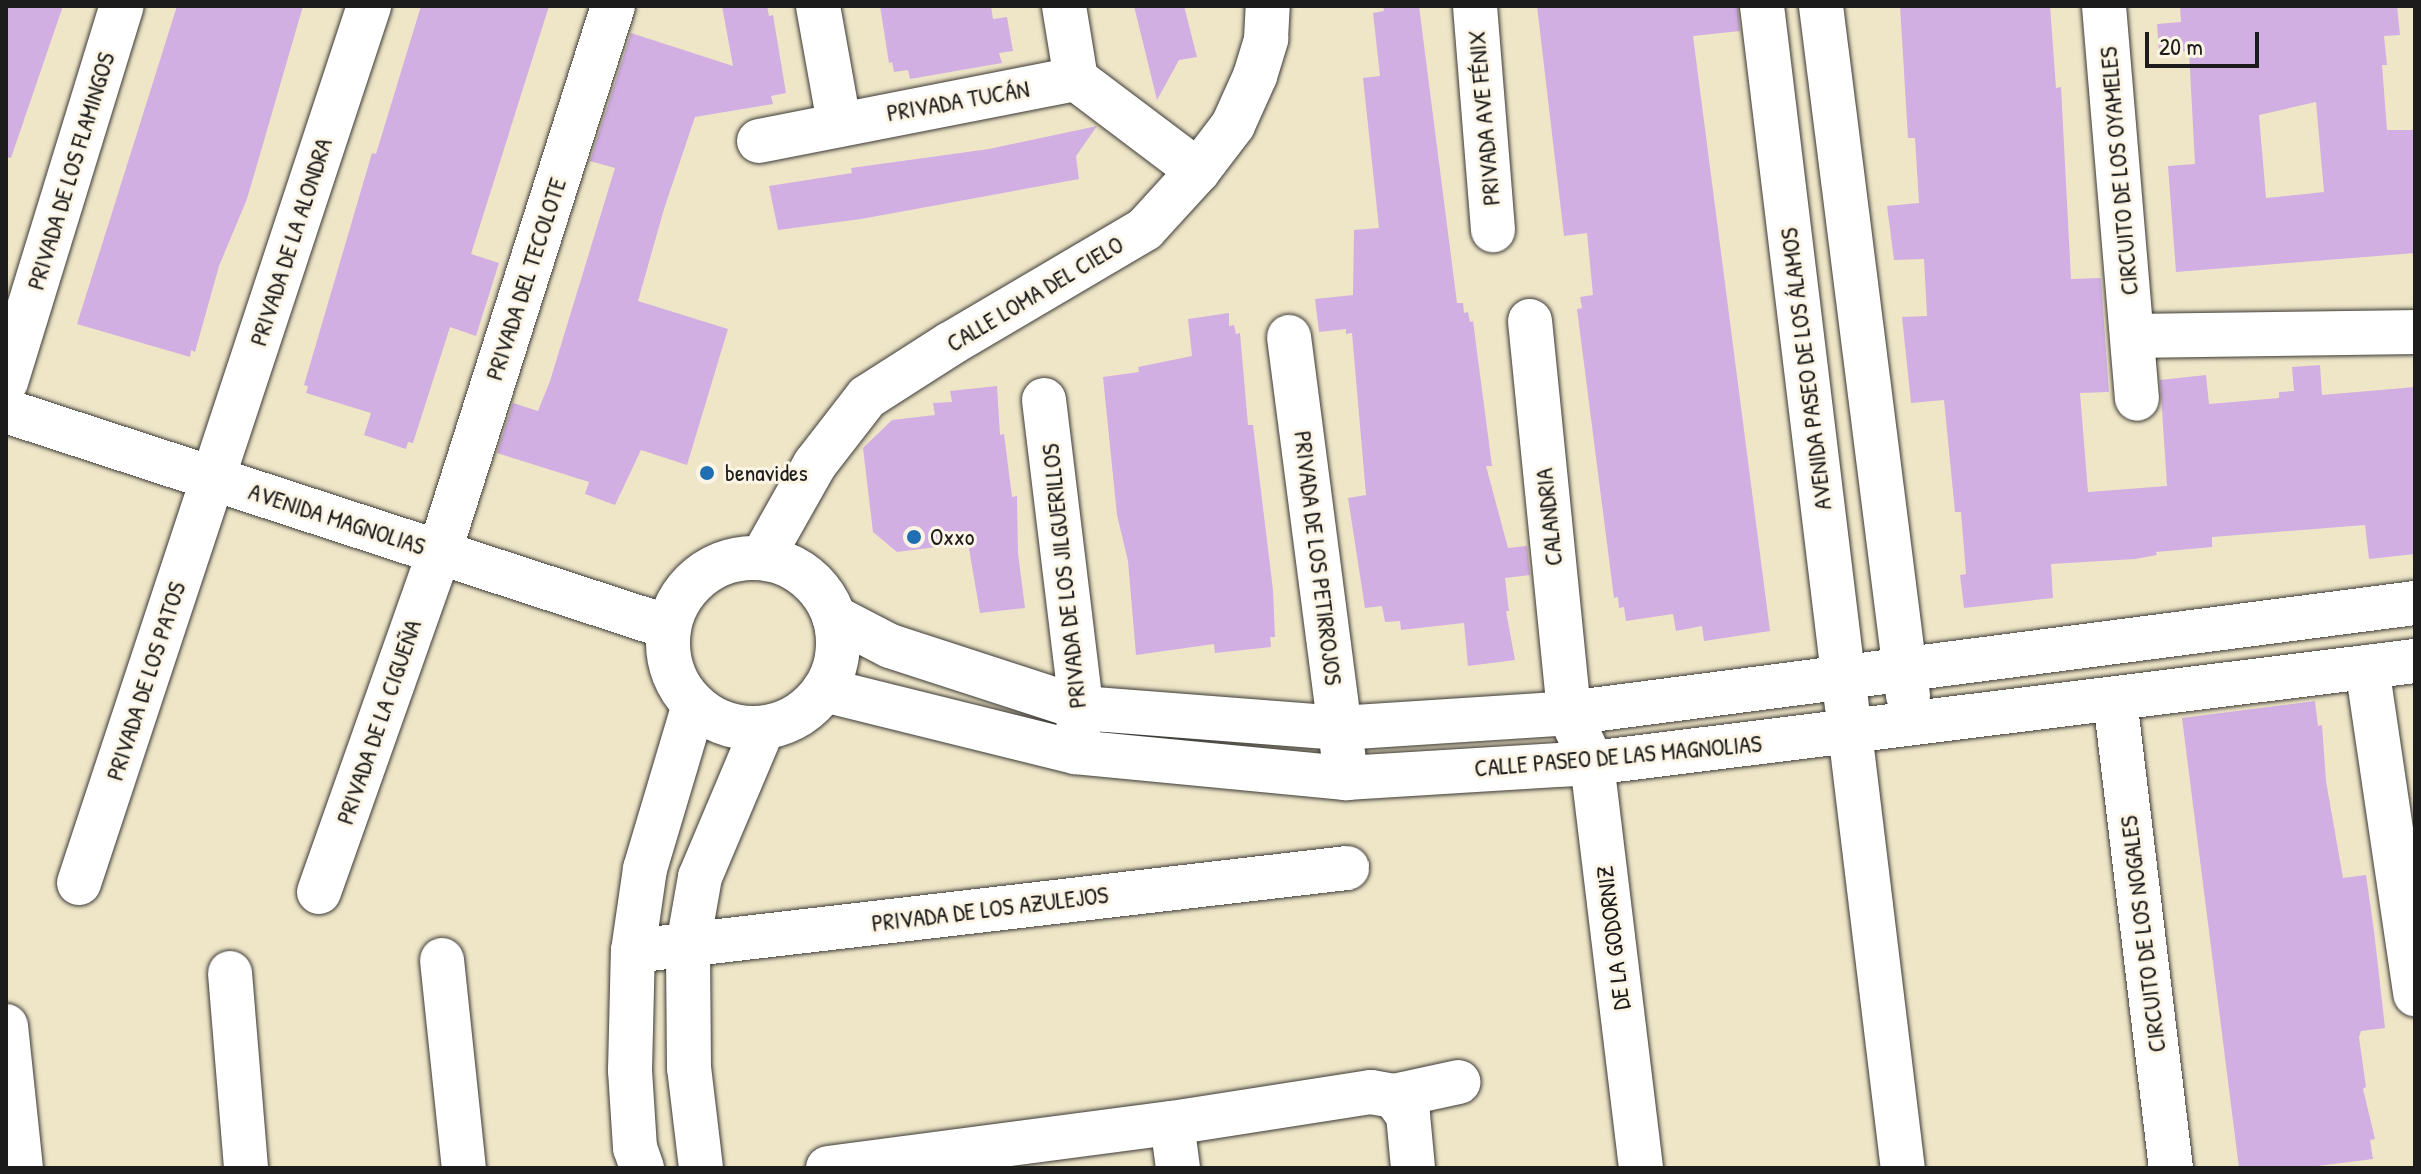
<!DOCTYPE html>
<meta charset="utf-8">
<style>
body{margin:0}
#map{position:relative;width:2421px;height:1174px;overflow:hidden;background:#efe6c8;font-family:"Patrick Hand",sans-serif}
div>[style]{position:absolute}
.building>*{inset:0;background:#d2afe2}
.roads{filter:drop-shadow(0 0 2px #3c3a36) drop-shadow(0 0 2px #3c3a36)}
.minor>*{height:44px;margin:-22px;padding:0 22px;transform-origin:22px;border-radius:22px;background:#fff}
.tertiary>*{height:44px;margin:-22px;padding:0 22px;transform-origin:22px;border-radius:22px;background:#fff}
.tertiary>.ring{margin:-22px;padding:0;box-sizing:content-box;background:none;border:44px solid #fff;border-radius:50%}
.dots>*{width:22px;height:22px;translate:-50% -50%;box-sizing:border-box;border:4px solid #fcf5e5;border-radius:50%}
span{translate:-50% -50%;white-space:nowrap;text-align:center;line-height:1.15;-webkit-text-stroke:6px #fcf5e5;paint-order:stroke}
.street-label{font-size:24px;color:#1c1c1c}
.poi-label{font-size:24px;color:#1c1c1c}
.left{translate:0 -50%;text-align:left}
.frame{position:absolute;inset:0;border:8px solid #1c1c1c;pointer-events:none}
.scale{position:absolute;left:2145px;top:32px;width:114px;height:36px;box-sizing:border-box;border:4px solid #1c1c1c;border-top:0;padding-left:10px;font-size:24px;line-height:28px;white-space:nowrap;color:#1c1c1c;-webkit-text-stroke:6px #fcf5e5;paint-order:stroke}
</style>
<div id="map">
<div class="building">
<div style="clip-path:polygon(6px 6px,63px 6px,11px 158px,6px 157px)"></div>
<div style="clip-path:polygon(177px 6px,303px 6px,247px 199px,219px 266px,195px 352px,191px 350px,190px 357px,77px 324px)"></div>
<div style="clip-path:polygon(421px 6px,549px 6px,471px 254px,499px 263px,476px 336px,450px 327px,413px 443px,408px 442px,406px 449px,364px 435px,371px 413px,306px 393px,308px 386px,304px 385px,372px 153px,376px 154px)"></div>
<div style="clip-path:polygon(722px 6px,767px 6px,769px 16px,773px 15px,786px 93px,771px 96px,773px 104px,695px 117px,664px 209px,638px 301px,728px 329px,687px 465px,641px 450px,615px 505px,585px 494px,589px 482px,497px 453px,513px 403px,538px 411px,550px 381px,615px 168px,590px 161px,631px 33px,733px 66px)"></div>
<div style="clip-path:polygon(880px 6px,991px 6px,993px 19px,1007px 17px,1013px 51px,999px 53px,1002px 63px,910px 79px,908px 70px,894px 72px,892px 62px,889px 63px)"></div>
<div style="clip-path:polygon(1134px 6px,1184px 6px,1197px 57px,1179px 60px,1157px 100px)"></div>
<div style="clip-path:polygon(1383px 6px,1419px 6px,1457px 303px,1463px 303px,1464px 313px,1468px 312px,1470px 322px,1473px 321px,1492px 466px,1486px 466px,1508px 548px,1527px 546px,1530px 575px,1505px 578px,1509px 611px,1506px 611px,1515px 660px,1468px 666px,1464px 623px,1401px 630px,1400px 621px,1385px 622px,1382px 606px,1365px 608px,1348px 498px,1366px 495px,1352px 333px,1346px 334px,1346px 329px,1319px 332px,1315px 299px,1353px 295px,1354px 230px,1379px 228px,1363px 78px,1380px 76px,1373px 13px,1384px 11px)"></div>
<div style="clip-path:polygon(1537px 6px,1738px 6px,1740px 31px,1693px 36px,1770px 631px,1704px 641px,1702px 626px,1676px 631px,1673px 614px,1626px 621px,1624px 607px,1619px 608px,1618px 597px,1614px 598px,1577px 309px,1582px 308px,1580px 297px,1593px 295px,1587px 233px,1564px 236px)"></div>
<div style="clip-path:polygon(1900px 6px,2050px 6px,2056px 88px,2061px 87px,2071px 279px,2101px 278px,2103px 308px,2109px 392px,2080px 393px,2088px 492px,2167px 486px,2160px 380px,2206px 375px,2209px 404px,2279px 398px,2279px 392px,2294px 391px,2292px 367px,2320px 365px,2322px 395px,2415px 387px,2415px 554px,2369px 559px,2365px 525px,2212px 537px,2212px 547px,2156px 552px,2157px 555px,2135px 559px,2051px 564px,2053px 598px,1964px 608px,1960px 575px,1966px 574px,1961px 512px,1955px 512px,1944px 400px,1911px 403px,1902px 317px,1927px 316px,1924px 259px,1894px 260px,1887px 206px,1919px 203px,1915px 138px,1908px 138px)"></div>
<div style="clip-path:polygon(evenodd,2180px 6px,2397px 6px,2400px 35px,2384px 36px,2387px 65px,2382px 65px,2387px 130px,2415px 130px,2415px 253px,2176px 272px,2168px 166px,2195px 164px,2189px 51px,2159px 52px,2157px 24px,2181px 22px,2180px 6px,2316px 102px,2324px 192px,2266px 198px,2259px 115px,2316px 102px)"></div>
<div style="clip-path:polygon(1097px 126px,1076px 156px,1079px 179px,861px 219px,778px 230px,769px 186px,852px 173px,851px 168px,989px 149px)"></div>
<div style="clip-path:polygon(1229px 313px,1229px 326px,1234px 325px,1236px 334px,1240px 333px,1248px 425px,1253px 425px,1273px 590px,1275px 637px,1270px 637px,1271px 647px,1215px 653px,1214px 644px,1136px 655px,1128px 561px,1117px 515px,1103px 377px,1139px 372px,1138px 367px,1192px 356px,1188px 319px)"></div>
<div style="clip-path:polygon(997px 386px,1000px 435px,1004px 434px,1012px 497px,1017px 496px,1018px 553px,1025px 608px,980px 613px,968px 543px,897px 552px,873px 532px,863px 448px,892px 420px,935px 415px,933px 403px,952px 402px,950px 391px)"></div>
<div style="clip-path:polygon(2315px 701px,2318px 726px,2322px 725px,2326px 781px,2343px 878px,2366px 875px,2374px 931px,2385px 1028px,2361px 1031px,2359px 1037px,2366px 1087px,2363px 1089px,2375px 1139px,2370px 1140px,2373px 1159px,2302px 1168px,2239px 1168px,2182px 718px)"></div>
</div>
<div class="roads">
<div class="minor">
<div style="left:818px;top:6px;width:119px;rotate:79.8deg"></div>
<div style="left:1064px;top:6px;width:74px;rotate:80.7deg"></div>
<div style="left:1475px;top:6px;width:225px;rotate:85.4deg"></div>
<div style="left:2104px;top:6px;width:394px;rotate:85.2deg"></div>
<div style="left:759px;top:141px;width:323px;rotate:-11.1deg"></div>
<div style="left:1076px;top:79px;width:153px;rotate:37deg"></div>
<div style="left:1530px;top:321px;width:394px;rotate:84.3deg"></div>
<div style="left:1569px;top:713px;width:55px;rotate:65.3deg"></div>
<div style="left:1592px;top:763px;width:408px;rotate:83.1deg"></div>
<div style="left:2133px;top:336px;width:282px;rotate:-0.8deg"></div>
<div style="left:1289px;top:337px;width:445px;rotate:82.6deg"></div>
<div style="left:6px;top:382px;width:393px;rotate:-72.9deg"></div>
<div style="left:1044px;top:400px;width:310px;rotate:83.1deg"></div>
<div style="left:1081px;top:708px;width:35px;rotate:98deg"></div>
<div style="left:6px;top:411px;width:696px;rotate:18.07deg"></div>
<div style="left:762px;top:558px;width:108px;rotate:-60.6deg"></div>
<div style="left:815px;top:464px;width:85px;rotate:-52.2deg"></div>
<div style="left:867px;top:397px;width:98px;rotate:-32.6deg"></div>
<div style="left:950px;top:344px;width:226px;rotate:-30.5deg"></div>
<div style="left:1145px;top:229px;width:79px;rotate:-47.6deg"></div>
<div style="left:1198px;top:171px;width:58px;rotate:-52.7deg"></div>
<div style="left:1233px;top:125px;width:54px;rotate:-65.8deg"></div>
<div style="left:1255px;top:76px;width:39px;rotate:-73deg"></div>
<div style="left:1266px;top:39px;width:33px;rotate:-87deg"></div>
<div style="left:2367px;top:667px;width:331px;rotate:81.6deg"></div>
<div style="left:2115px;top:699px;width:472px;rotate:83.2deg"></div>
<div style="left:1850px;top:732px;width:439px;rotate:83.1deg"></div>
<div style="left:79px;top:883px;width:924px;rotate:-71.7deg"></div>
<div style="left:319px;top:892px;width:360px;rotate:-70.5deg"></div>
<div style="left:439px;top:553px;width:574px;rotate:-72.35deg"></div>
<div style="left:633px;top:951px;width:719px;rotate:-6.63deg"></div>
<div style="left:442px;top:960px;width:209px;rotate:84deg"></div>
<div style="left:230px;top:973px;width:196px;rotate:85.3deg"></div>
<div style="left:6px;top:1026px;width:143px;rotate:84deg"></div>
<div style="left:1394px;top:1096px;width:24px;rotate:54deg"></div>
<div style="left:1408px;top:1115px;width:53px;rotate:84.6deg"></div>
<div style="left:1172px;top:1123px;width:45px;rotate:82.4deg"></div>
<div style="left:642px;top:1168px;width:21px;rotate:-109deg"></div>
<div style="left:635px;top:1148px;width:78px;rotate:-93.7deg"></div>
<div style="left:630px;top:1070px;width:119px;rotate:-88.6deg"></div>
<div style="left:633px;top:951px;width:83px;rotate:-81.7deg"></div>
<div style="left:645px;top:869px;width:171px;rotate:-73.4deg"></div>
<div style="left:701px;top:1168px;width:101px;rotate:-96.8deg"></div>
<div style="left:689px;top:1068px;width:123px;rotate:-90.5deg"></div>
<div style="left:688px;top:945px;width:69px;rotate:-80deg"></div>
<div style="left:700px;top:877px;width:162px;rotate:-67.1deg"></div>
<div style="left:828px;top:1168px;width:347px;rotate:-7.5deg"></div>
<div style="left:1172px;top:1123px;width:201px;rotate:-8.9deg"></div>
<div style="left:1371px;top:1092px;width:23px;rotate:10deg"></div>
<div style="left:1394px;top:1096px;width:66px;rotate:-12.2deg"></div>
</div>
<div class="tertiary">
<div style="left:1762px;top:6px;width:706px;rotate:83.09deg"></div>
<div style="left:1821px;top:6px;width:695px;rotate:82.81deg"></div>
<div class="ring" style="left:668px;top:558px;width:126px;height:126px"></div>
<div style="left:834px;top:617px;width:63px;rotate:27.4deg"></div>
<div style="left:890px;top:646px;width:201px;rotate:18deg"></div>
<div style="left:1081px;top:708px;width:260px;rotate:4.4deg"></div>
<div style="left:1340px;top:728px;width:229px;rotate:-3.7deg"></div>
<div style="left:1569px;top:713px;width:853px;rotate:-7.41deg"></div>
<div style="left:824px;top:690px;width:259px;rotate:13.9deg"></div>
<div style="left:1075px;top:752px;width:272px;rotate:5.5deg"></div>
<div style="left:1346px;top:778px;width:246px;rotate:-3.5deg"></div>
<div style="left:1592px;top:763px;width:829px;rotate:-7.07deg"></div>
</div>
</div>
<div class="dots">
<div style="left:707px;top:473px;background:#1f6fb2"></div>
<div style="left:914px;top:537px;background:#1f6fb2"></div>
</div>
<div class="street-label">
<span style="left:958px;top:101px;rotate:-10deg">PRIVADA TUCÁN</span>
<span style="left:1484px;top:118px;rotate:-95deg">PRIVADA AVE FÉNIX</span>
<span style="left:71px;top:171px;rotate:-73deg">PRIVADA DE LOS FLAMINGOS</span>
<span style="left:2119px;top:171px;rotate:-95deg">CIRCUITO DE LOS OYAMELES</span>
<span style="left:291px;top:242px;rotate:-72deg">PRIVADA DE LA ALONDRA</span>
<span style="left:526px;top:279px;rotate:-72deg">PRIVADA DEL TECOLOTE</span>
<span style="left:1035px;top:294px;rotate:-31deg">CALLE LOMA DEL CIELO</span>
<span style="left:1806px;top:369px;rotate:-97deg">AVENIDA PASEO DE LOS ÁLAMOS</span>
<span style="left:1549px;top:517px;rotate:-96deg">CALANDRIA</span>
<span style="left:337px;top:519px;rotate:18deg">AVENIDA MAGNOLIAS</span>
<span style="left:1318px;top:558px;rotate:83deg">PRIVADA DE LOS PETIRROJOS</span>
<span style="left:1064px;top:576px;rotate:-96deg">PRIVADA DE LOS JILGUERILLOS</span>
<span style="left:146px;top:681px;rotate:-72deg">PRIVADA DE LOS PATOS</span>
<span style="left:379px;top:722px;rotate:-71deg">PRIVADA DE LA CIGUEÑA</span>
<span style="left:1618px;top:756px;rotate:-5deg">CALLE PASEO DE LAS MAGNOLIAS</span>
<span style="left:990px;top:909px;rotate:-7deg">PRIVADA DE LOS AZULEJOS</span>
<span style="left:2143px;top:934px;rotate:-97deg">CIRCUITO DE LOS NOGALES</span>
<span style="left:1613px;top:938px;rotate:-97deg">DE LA GODORNIZ</span>
</div>
<div class="poi-label">
<span class="left" style="left:725px;top:473px">benavides</span>
<span class="left" style="left:930px;top:537px">Oxxo</span>
</div>
<div class="frame"></div>
<div class="scale">20 m</div>
</div>
